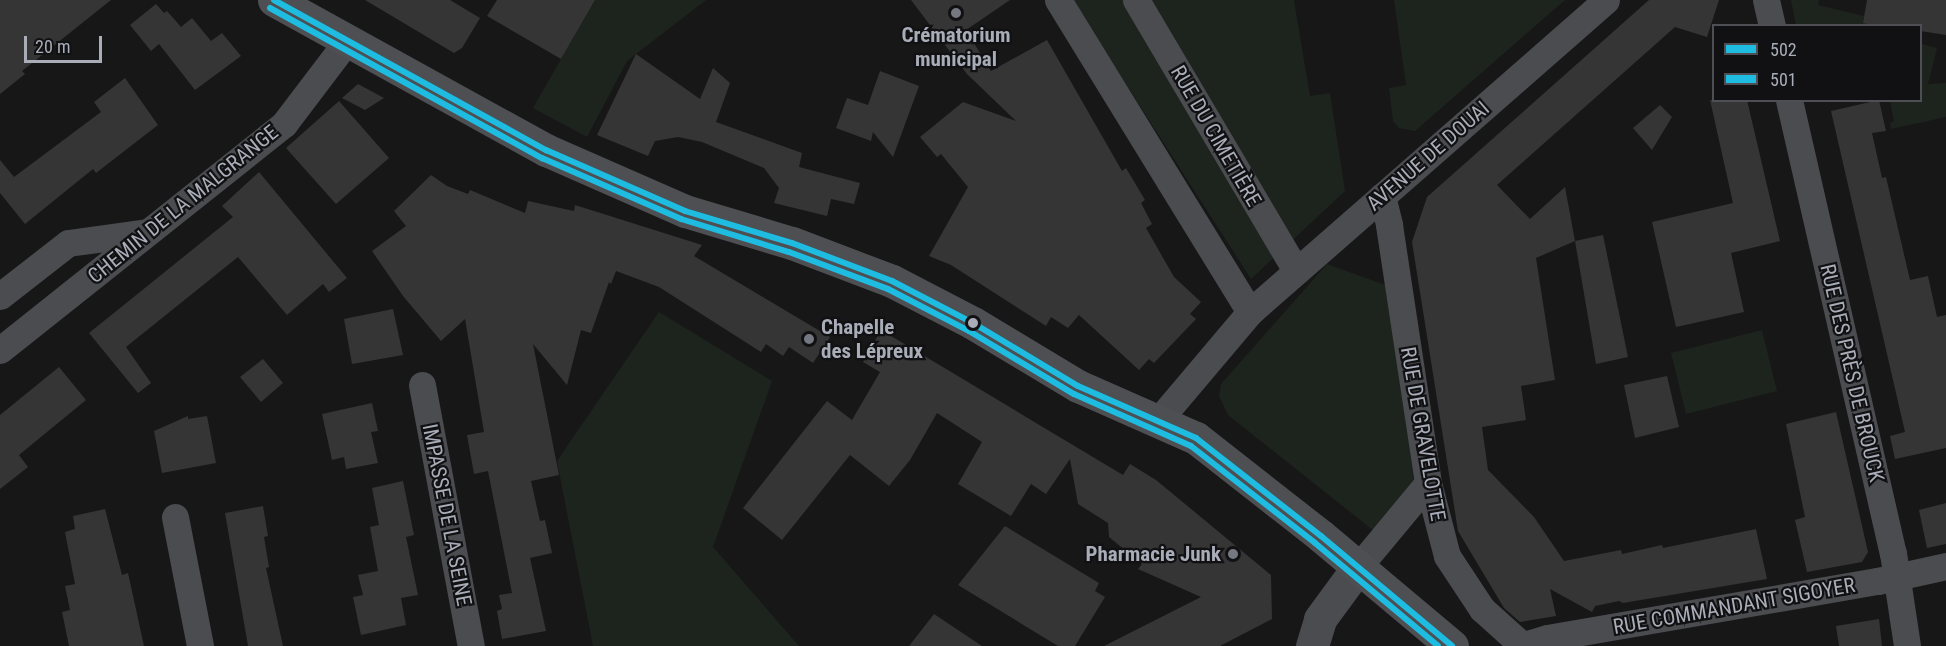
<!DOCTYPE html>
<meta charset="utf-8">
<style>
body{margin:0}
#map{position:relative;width:1946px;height:646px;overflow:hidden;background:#171717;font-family:"Roboto Condensed",sans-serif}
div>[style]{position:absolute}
.green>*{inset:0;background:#1d241e}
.building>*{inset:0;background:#353536}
.minor>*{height:27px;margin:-13.5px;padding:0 13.5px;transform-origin:13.5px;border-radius:13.5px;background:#4b4c50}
.tertiary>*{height:33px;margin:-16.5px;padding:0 16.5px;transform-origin:16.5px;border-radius:16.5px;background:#4b4c50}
.primary>*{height:33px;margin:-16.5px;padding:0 16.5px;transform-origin:16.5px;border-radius:16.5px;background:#4d4f52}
.bus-1>*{height:6px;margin:-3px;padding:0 3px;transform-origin:3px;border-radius:3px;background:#1fbce1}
.bus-2>*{height:6px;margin:-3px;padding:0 3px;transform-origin:3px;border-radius:3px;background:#1fbce1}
.dots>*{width:16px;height:16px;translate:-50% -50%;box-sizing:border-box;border:3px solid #111113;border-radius:50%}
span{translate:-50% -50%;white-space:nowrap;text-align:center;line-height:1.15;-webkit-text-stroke:4.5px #111113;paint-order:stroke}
.poi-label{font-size:21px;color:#a8adb8;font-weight:700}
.left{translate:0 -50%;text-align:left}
.right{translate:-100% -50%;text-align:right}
.street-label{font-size:21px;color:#a8adb8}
.legend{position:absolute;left:1712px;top:24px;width:210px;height:78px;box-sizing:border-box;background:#111113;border:2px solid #4d4f55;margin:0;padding:8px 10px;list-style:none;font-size:18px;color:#a8adb8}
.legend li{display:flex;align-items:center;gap:12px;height:30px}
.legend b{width:30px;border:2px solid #4d4f55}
.scale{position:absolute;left:24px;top:36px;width:78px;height:27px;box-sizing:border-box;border:3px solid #a8adb8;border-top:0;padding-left:8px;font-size:18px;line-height:21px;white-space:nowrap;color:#a8adb8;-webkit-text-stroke:4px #111113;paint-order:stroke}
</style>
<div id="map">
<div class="green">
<div style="clip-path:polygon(595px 0,706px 0,627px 61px,587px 137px,533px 108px)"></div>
<div style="clip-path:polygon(1072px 0,1294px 0,1310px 96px,1330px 93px,1345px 191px,1251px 279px)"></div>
<div style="clip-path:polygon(1394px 0,1565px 0,1415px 131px,1399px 128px,1393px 121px,1389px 88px,1406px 85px)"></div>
<div style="clip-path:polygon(1791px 0,1819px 0,1818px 5px,1864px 16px,1863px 23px,1874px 25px,1796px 25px)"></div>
<div style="clip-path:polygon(1921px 44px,1937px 48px,1928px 84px,1946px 83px,1946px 117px,1891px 129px,1890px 123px,1894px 121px,1890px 101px,1920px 100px)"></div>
<div style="clip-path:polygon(1327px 264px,1388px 286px,1414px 480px,1374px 531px,1228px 415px,1219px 396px,1221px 384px)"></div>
<div style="clip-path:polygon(659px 312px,772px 381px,713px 547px,799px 646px,593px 646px,557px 461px)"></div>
<div style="clip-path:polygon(1762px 330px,1777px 391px,1686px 414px,1671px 353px)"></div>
</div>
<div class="building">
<div style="clip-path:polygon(0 0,111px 0,22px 71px,25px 74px,0 94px)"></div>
<div style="clip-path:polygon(365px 0,450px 0,480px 18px,462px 48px,454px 53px)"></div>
<div style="clip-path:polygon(497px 0,595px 0,561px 59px,487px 16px)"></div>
<div style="clip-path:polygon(911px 0,1010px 0,966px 30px,991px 71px,1047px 40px,1122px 171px,1126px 168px,1145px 200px,1141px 203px,1152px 224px,1146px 228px,1174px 277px,1201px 302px,1190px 314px,1196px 319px,1154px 363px,1149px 359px,1139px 370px,1079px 315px,1068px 328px,1051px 317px,1046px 326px,951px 265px,929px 256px,968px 187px,941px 154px,937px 157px,920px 137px,963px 102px,1016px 121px,967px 74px)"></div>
<div style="clip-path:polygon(1649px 0,1719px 0,1707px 37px,1675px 27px,1497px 185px,1530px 219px,1565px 187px,1575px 241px,1536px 258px,1555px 380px,1521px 386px,1526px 420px,1482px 427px,1488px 470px,1534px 517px,1564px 561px,1621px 550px,1622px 554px,1662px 545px,1663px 548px,1756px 529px,1767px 579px,1623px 603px,1619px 601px,1595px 606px,1592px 612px,1550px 589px,1556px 616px,1520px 622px,1504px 608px,1458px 531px,1412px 242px,1427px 197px)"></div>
<div style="clip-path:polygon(1867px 0,1946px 0,1946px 35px,1920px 31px,1920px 26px,1874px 26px,1863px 23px)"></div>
<div style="clip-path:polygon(156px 4px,164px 13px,167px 11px,181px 27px,192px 18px,211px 41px,222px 33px,241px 56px,195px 90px,159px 44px,151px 51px,130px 25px)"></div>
<div style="clip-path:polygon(636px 54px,700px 99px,713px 68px,730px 83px,716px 122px,802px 153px,799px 167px,860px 183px,854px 204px,831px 199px,827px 216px,774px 203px,779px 188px,764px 168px,702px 142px,678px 137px,655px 141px,648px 156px,597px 135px)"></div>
<div style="clip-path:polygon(880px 71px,919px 86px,893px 157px,873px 132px,871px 141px,836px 128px,847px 98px,868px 105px)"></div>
<div style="clip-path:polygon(125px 78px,158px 125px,96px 173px,93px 169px,25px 224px,0 193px,0 160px,14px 177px,101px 112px,94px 102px)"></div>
<div style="clip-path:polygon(358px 84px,384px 98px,365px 110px,342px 98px)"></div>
<div style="clip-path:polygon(1710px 100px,1747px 100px,1780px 241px,1731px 253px,1744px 312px,1676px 327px,1652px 222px,1733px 203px)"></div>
<div style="clip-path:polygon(1879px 100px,1886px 131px,1872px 133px,1882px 178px,1886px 177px,1910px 280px,1928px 276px,1937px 317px,1946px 315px,1946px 448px,1895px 459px,1890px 436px,1905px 432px,1831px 111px)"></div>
<div style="clip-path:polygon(339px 101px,389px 158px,336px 204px,286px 148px)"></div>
<div style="clip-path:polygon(1660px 105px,1672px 117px,1652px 150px,1633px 128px)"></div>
<div style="clip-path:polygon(259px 172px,347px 278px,329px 292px,323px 284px,287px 315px,238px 257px,126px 347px,151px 383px,138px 393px,89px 333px,233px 217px,222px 206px)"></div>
<div style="clip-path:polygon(431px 175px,447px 186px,468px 194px,470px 190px,525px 213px,528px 201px,574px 211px,575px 205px,702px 245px,694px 256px,830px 337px,813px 363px,789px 347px,783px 356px,766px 344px,761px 352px,659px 287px,616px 271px,611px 284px,609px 282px,591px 333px,581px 330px,567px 385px,533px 344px,559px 475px,531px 481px,540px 521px,545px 520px,552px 553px,530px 558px,546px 631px,502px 639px,497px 611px,502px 609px,499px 595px,512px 593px,488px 471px,474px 474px,467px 435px,484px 432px,465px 319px,441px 341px,403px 296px,372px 251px,406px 226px,394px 211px)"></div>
<div style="clip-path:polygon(1603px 235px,1628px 357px,1596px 364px,1575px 241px)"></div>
<div style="clip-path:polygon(393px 309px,403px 355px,352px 364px,344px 319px)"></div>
<div style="clip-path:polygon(881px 330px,1123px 475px,1130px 464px,1156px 480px,1271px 575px,1272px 619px,1220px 646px,1104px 646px,1201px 597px,1138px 569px,1142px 564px,1109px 537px,1108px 523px,1078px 504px,1070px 459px,1046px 494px,1031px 484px,1011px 516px,958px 484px,982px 442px,937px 413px,910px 460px,889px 486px,850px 455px,782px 540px,743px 508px,827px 401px,852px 420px,880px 372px,863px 362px)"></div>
<div style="clip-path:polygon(263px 359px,283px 383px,261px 402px,240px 377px)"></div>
<div style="clip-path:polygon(59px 367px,86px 400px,19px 455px,28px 467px,0 489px,0 415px)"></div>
<div style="clip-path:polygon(1667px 376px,1679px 427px,1635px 438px,1624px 385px)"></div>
<div style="clip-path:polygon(372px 403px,378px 431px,371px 432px,378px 463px,346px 469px,344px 457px,332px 460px,322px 414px)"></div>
<div style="clip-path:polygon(1836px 412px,1868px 552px,1862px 562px,1807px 572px,1795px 520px,1805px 517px,1786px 424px)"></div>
<div style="clip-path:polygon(188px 416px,188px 419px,207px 416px,216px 463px,162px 473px,154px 431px)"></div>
<div style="clip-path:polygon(403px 481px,414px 535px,406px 537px,418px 595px,401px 598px,406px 625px,361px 635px,353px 597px,363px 595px,358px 575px,378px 571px,370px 527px,379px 525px,372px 488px)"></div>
<div style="clip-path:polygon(1946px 503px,1946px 544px,1927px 548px,1919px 510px)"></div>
<div style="clip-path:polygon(263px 506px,268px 536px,264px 537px,269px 567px,266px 568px,283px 646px,248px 646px,225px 513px)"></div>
<div style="clip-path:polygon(105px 509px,122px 575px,128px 573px,144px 646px,69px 646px,62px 612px,70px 610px,65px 586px,75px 584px,65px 532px,75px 529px,73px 516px)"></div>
<div style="clip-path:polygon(1005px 526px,1099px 583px,1095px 591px,1105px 597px,1075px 646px,1058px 646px,958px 585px)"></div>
<div style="clip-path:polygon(934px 614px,982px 646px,909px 646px)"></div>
<div style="clip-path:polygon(1879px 619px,1882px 646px,1839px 646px,1836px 626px)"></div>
</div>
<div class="minor">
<div style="left:1058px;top:0;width:366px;rotate:58.4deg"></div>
<div style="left:1136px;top:0;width:315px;rotate:59.4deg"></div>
<div style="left:1766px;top:0;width:27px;rotate:77deg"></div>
<div style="left:1789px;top:100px;width:465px;rotate:77.1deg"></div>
<div style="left:1893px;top:553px;width:94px;rotate:81.4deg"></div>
<div style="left:1382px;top:196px;width:30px;rotate:76deg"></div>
<div style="left:1389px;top:225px;width:261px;rotate:81.4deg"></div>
<div style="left:1428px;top:483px;width:75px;rotate:75.4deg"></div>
<div style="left:1447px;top:556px;width:64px;rotate:56.6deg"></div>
<div style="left:1482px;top:609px;width:54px;rotate:42deg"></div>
<div style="left:0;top:296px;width:86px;rotate:-37.9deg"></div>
<div style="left:68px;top:243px;width:80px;rotate:-7.9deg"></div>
<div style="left:0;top:350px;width:363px;rotate:-38.5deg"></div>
<div style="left:284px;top:124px;width:104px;rotate:-52.8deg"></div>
<div style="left:422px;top:385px;width:266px;rotate:79.4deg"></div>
<div style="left:1157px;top:422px;width:144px;rotate:-49.8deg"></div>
<div style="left:1250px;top:312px;width:473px;rotate:-41.2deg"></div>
<div style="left:175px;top:517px;width:131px;rotate:79deg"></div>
<div style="left:1359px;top:566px;width:108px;rotate:-50.3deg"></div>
<div style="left:1521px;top:646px;width:27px;rotate:-17deg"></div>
<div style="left:1547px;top:638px;width:336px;rotate:-9.8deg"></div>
<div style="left:1878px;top:581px;width:70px;rotate:-12.4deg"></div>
</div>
<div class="tertiary">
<div style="left:1312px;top:646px;width:28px;rotate:-73deg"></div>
<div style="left:1320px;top:619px;width:66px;rotate:-53.7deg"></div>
</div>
<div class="primary">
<div style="left:274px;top:0;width:311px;rotate:28.9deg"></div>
<div style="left:546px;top:150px;width:152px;rotate:23.7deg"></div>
<div style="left:685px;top:211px;width:112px;rotate:16.7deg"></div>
<div style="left:792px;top:243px;width:107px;rotate:20.8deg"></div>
<div style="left:892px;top:281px;width:91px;rotate:27.4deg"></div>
<div style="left:973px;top:323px;width:122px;rotate:31deg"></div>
<div style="left:1078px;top:386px;width:129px;rotate:23.8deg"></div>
<div style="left:1196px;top:438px;width:159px;rotate:38.1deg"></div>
<div style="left:1321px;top:536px;width:171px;rotate:40deg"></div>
</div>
<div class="bus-1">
<div style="left:274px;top:0;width:311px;rotate:28.9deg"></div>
<div style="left:546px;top:150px;width:152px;rotate:23.7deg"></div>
<div style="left:685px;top:211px;width:112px;rotate:16.7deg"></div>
<div style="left:792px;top:243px;width:107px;rotate:20.8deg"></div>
<div style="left:892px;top:281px;width:91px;rotate:27.4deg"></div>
<div style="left:973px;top:323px;width:122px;rotate:31deg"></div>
<div style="left:1078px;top:386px;width:129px;rotate:23.8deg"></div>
<div style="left:1196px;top:438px;width:159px;rotate:38.1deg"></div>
<div style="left:1321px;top:536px;width:171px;rotate:40deg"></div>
</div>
<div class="bus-2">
<div style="left:270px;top:8px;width:311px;rotate:28.9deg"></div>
<div style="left:542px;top:158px;width:152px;rotate:23.7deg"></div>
<div style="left:681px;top:219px;width:113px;rotate:17deg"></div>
<div style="left:789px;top:252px;width:106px;rotate:20.5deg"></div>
<div style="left:888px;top:289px;width:91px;rotate:27.4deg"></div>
<div style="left:969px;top:331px;width:122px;rotate:31deg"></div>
<div style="left:1074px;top:394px;width:128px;rotate:24deg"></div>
<div style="left:1191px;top:446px;width:157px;rotate:38deg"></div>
<div style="left:1315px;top:543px;width:160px;rotate:39.9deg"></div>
</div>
<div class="dots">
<div style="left:956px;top:13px;background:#757880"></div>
<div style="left:973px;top:323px;background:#a8adb8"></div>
<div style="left:809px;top:339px;background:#757880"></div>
<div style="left:1233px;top:554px;background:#757880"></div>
</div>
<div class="poi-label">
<span style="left:956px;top:47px">Crématorium<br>municipal</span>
<span class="left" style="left:821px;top:339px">Chapelle<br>des Lépreux</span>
<span class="right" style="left:1221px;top:554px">Pharmacie Junk</span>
</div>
<div class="street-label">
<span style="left:1216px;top:136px;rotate:60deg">RUE DU CIMETIÈRE</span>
<span style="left:1428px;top:156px;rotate:-41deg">AVENUE DE DOUAI</span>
<span style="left:183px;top:204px;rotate:-39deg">CHEMIN DE LA MALGRANGE</span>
<span style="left:1852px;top:373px;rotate:77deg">RUE DES PRÈS DE BROUCK</span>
<span style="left:1423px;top:434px;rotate:80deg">RUE DE GRAVELOTTE</span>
<span style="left:447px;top:515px;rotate:79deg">IMPASSE DE LA SEINE</span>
<span style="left:1734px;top:606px;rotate:-10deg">RUE COMMANDANT SIGOYER</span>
</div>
<ul class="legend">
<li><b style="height:8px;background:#1fbce1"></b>502</li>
<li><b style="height:8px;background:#1fbce1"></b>501</li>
</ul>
<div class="scale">20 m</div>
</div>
